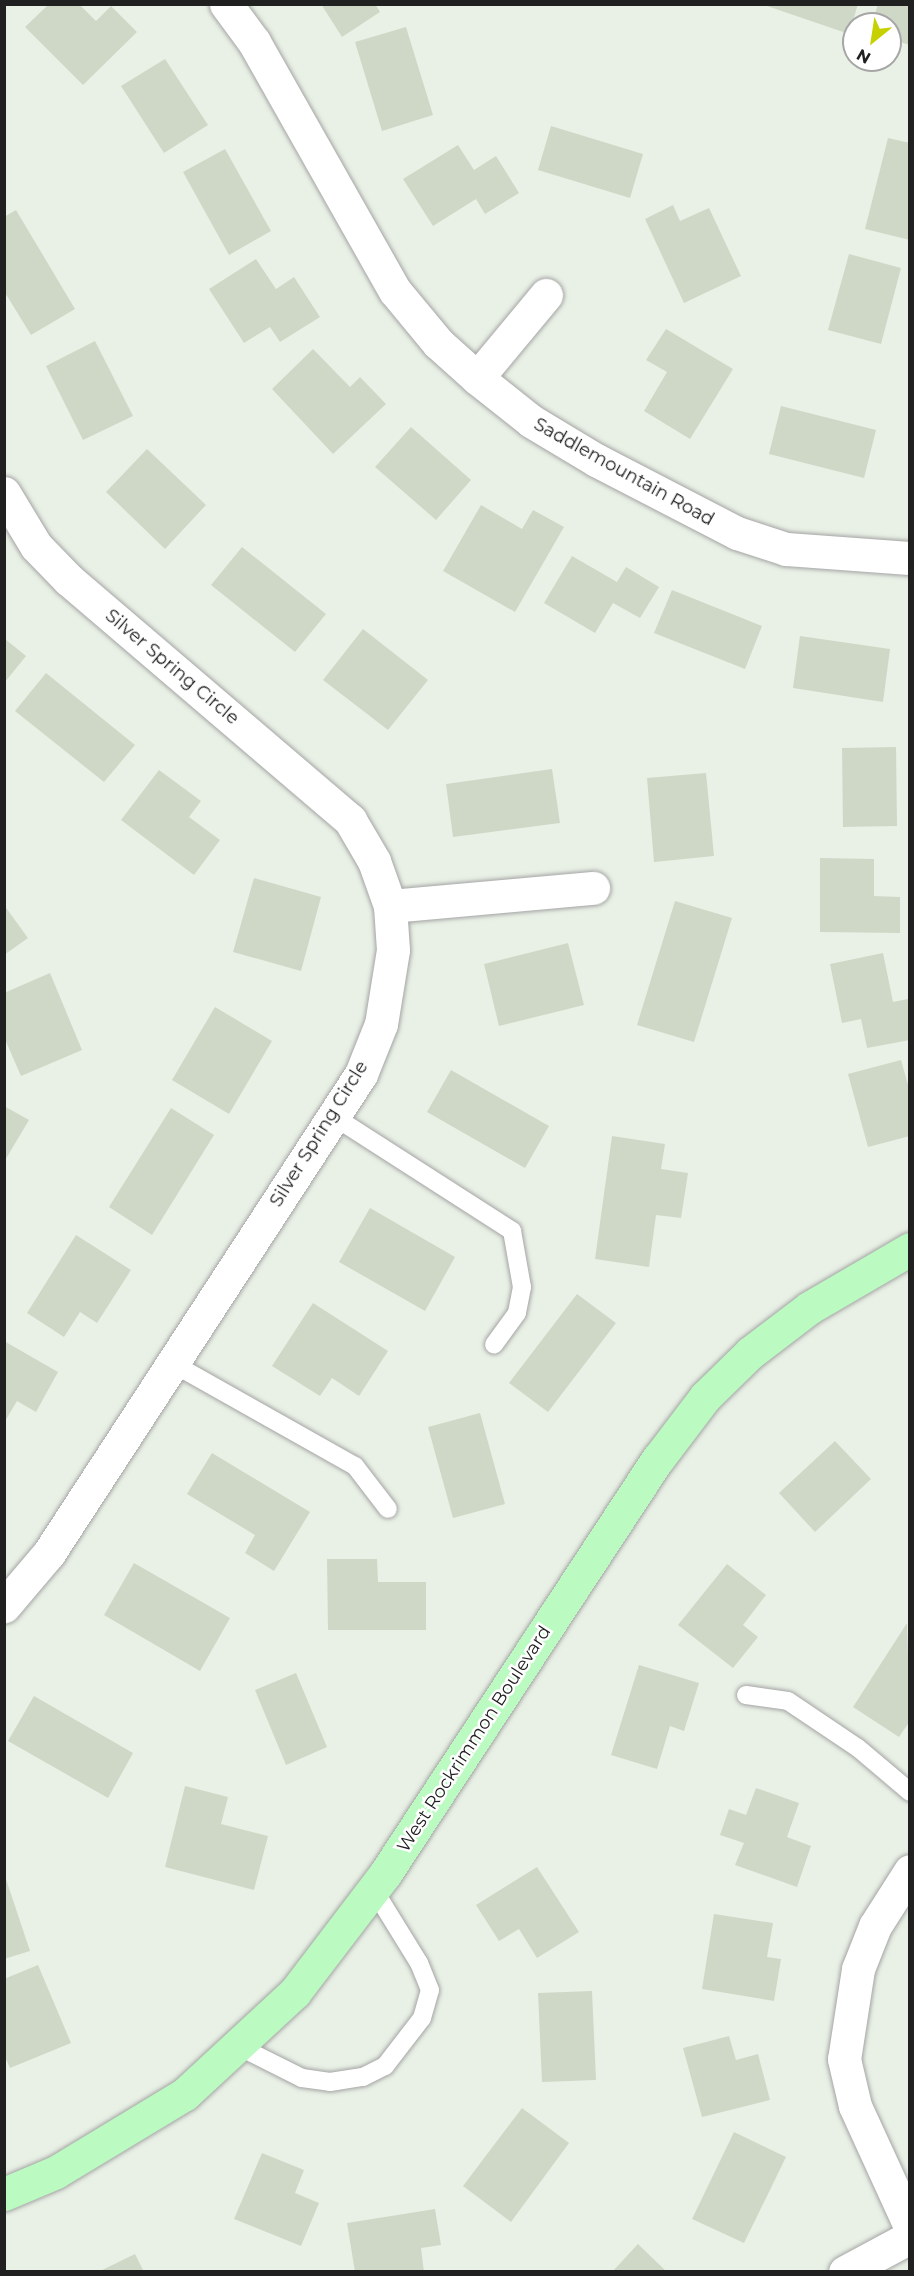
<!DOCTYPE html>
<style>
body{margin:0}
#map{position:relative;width:914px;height:2276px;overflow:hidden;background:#e9f1e6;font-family:Montserrat,sans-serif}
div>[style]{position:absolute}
.building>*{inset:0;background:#cfd8c7}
.roads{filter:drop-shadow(0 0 2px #a4a4a4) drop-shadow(0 0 2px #a4a4a4)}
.service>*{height:18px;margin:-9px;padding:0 9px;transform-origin:9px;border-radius:9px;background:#fff}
.minor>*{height:33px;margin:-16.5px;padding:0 16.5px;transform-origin:16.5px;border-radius:16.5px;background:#fff}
.secondary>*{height:33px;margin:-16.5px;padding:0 16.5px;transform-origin:16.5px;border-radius:16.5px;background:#bbfac1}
span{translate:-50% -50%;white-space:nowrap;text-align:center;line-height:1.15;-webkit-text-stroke:5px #fff;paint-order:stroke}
.street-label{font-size:18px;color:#202020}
.frame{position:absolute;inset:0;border:6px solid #202020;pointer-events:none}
.north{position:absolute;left:842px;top:12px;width:60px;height:60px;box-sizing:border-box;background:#fff;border:2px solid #a6a6a6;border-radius:50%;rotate:210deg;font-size:16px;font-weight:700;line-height:24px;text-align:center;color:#202020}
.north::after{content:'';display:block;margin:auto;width:21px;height:27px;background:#c7d000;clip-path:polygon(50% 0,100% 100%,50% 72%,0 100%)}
</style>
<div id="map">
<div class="building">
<div style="clip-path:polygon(49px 4px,79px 4px,96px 21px,111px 6px,137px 32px,83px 85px,25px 27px)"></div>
<div style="clip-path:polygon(321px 4px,375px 4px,380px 12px,342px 37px)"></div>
<div style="clip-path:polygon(761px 4px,858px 4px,849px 34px)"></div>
<div style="clip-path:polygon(878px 4px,910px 4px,910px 45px,890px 39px,890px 24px,872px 24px)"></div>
<div style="clip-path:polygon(406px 27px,433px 115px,382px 131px,355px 42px)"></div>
<div style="clip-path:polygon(165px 59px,208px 125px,164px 153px,121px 86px)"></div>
<div style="clip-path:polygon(551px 126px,643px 154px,630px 198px,538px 170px)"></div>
<div style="clip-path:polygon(888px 138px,910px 143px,910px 240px,865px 229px)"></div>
<div style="clip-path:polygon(458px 145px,474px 170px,496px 156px,519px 193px,485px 214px,476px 199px,433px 226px,403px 179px)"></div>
<div style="clip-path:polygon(225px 149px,271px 231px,229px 255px,183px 172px)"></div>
<div style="clip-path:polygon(673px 205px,680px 221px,709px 208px,741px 276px,684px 303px,645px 219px)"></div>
<div style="clip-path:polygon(16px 210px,75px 309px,31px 335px,4px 291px,4px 217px)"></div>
<div style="clip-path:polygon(849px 254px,901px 268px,881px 344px,828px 330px)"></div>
<div style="clip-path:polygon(256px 259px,276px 289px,294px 277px,320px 317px,280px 342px,270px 327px,244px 343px,209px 289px)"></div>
<div style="clip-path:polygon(666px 329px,733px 369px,690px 439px,644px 411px,667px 372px,646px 360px)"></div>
<div style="clip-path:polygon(95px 341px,133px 416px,83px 440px,46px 366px)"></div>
<div style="clip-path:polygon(313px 349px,350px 387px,360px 377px,386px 404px,333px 454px,272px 389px)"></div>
<div style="clip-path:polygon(781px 406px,876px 430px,864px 478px,769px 454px)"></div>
<div style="clip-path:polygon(411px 427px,471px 480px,436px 520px,375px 467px)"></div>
<div style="clip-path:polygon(147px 449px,206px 505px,165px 549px,106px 492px)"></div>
<div style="clip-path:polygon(481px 505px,522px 529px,533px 510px,564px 527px,515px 612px,443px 571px)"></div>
<div style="clip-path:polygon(242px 547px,326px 614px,295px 652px,211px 585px)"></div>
<div style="clip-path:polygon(572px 556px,617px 582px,626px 567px,659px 587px,640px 618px,613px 603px,595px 633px,544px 603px)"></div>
<div style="clip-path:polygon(672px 590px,762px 626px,745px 669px,654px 633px)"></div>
<div style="clip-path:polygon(363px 629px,428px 680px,388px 730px,323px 680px)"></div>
<div style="clip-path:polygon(800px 636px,890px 649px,883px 702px,793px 688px)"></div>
<div style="clip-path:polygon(5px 639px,26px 656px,5px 682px)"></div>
<div style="clip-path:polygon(46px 673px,135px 745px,104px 782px,15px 711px)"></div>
<div style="clip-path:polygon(896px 747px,897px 826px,843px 827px,842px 748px)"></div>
<div style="clip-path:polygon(552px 769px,560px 823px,453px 837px,446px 784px)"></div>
<div style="clip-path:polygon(159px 770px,201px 801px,189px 817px,220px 840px,194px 875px,121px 820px)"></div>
<div style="clip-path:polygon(706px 773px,714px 856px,654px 862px,647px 778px)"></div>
<div style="clip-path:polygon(820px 858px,874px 859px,874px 896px,900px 897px,900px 933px,820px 932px)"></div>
<div style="clip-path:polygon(254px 878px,321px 897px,301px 971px,233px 952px)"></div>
<div style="clip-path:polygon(675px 901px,732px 918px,694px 1042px,637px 1025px)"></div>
<div style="clip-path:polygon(4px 905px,28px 938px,4px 955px)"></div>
<div style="clip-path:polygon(568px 943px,584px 1005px,499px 1026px,484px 964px)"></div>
<div style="clip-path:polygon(883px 953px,893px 1002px,908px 999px,910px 1040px,867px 1048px,861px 1019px,842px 1023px,830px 964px)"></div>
<div style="clip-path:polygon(50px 973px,82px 1050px,21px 1076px,4px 1037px,4px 993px)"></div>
<div style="clip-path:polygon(215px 1007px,272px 1041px,229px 1114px,172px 1080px)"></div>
<div style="clip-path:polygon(901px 1060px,910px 1092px,910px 1136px,868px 1147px,848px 1074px)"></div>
<div style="clip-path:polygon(451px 1070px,549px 1126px,525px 1168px,427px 1112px)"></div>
<div style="clip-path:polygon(4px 1106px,29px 1120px,4px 1162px)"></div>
<div style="clip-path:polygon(171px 1108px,214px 1135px,152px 1235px,109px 1207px)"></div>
<div style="clip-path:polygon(612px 1136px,665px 1144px,661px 1169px,688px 1173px,681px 1218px,656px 1215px,649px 1267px,595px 1259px)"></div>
<div style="clip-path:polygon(370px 1208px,455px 1257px,425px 1311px,339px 1262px)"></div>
<div style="clip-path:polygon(76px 1235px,131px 1270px,97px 1323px,80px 1312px,64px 1337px,27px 1313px)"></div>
<div style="clip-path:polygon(577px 1294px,616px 1323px,548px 1412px,509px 1383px)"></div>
<div style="clip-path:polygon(313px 1303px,388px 1351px,359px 1396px,332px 1378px,320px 1396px,272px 1366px)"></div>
<div style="clip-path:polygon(4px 1341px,58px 1372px,36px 1412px,17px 1401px,4px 1423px)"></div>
<div style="clip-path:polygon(480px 1413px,505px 1504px,453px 1518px,428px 1427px)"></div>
<div style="clip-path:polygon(835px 1441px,871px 1479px,815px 1532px,779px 1493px)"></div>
<div style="clip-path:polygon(212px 1453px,310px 1512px,274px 1571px,245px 1553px,255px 1535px,187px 1494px)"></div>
<div style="clip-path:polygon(327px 1559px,377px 1559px,378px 1582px,426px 1582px,426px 1630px,328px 1630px)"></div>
<div style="clip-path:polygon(134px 1563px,230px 1618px,200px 1671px,104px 1615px)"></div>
<div style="clip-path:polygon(727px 1564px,766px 1595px,743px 1625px,758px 1637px,733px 1668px,678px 1625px)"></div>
<div style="clip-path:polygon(907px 1623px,910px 1721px,899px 1737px,853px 1707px)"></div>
<div style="clip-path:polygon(639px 1665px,699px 1683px,684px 1731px,670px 1726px,657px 1769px,611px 1755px)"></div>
<div style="clip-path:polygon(296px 1673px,327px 1747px,286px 1765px,255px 1690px)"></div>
<div style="clip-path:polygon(34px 1696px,133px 1753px,108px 1798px,8px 1741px)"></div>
<div style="clip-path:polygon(185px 1786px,228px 1797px,221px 1824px,268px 1836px,254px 1890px,165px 1867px)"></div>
<div style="clip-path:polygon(756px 1788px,799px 1803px,787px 1837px,811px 1846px,797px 1887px,735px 1865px,744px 1843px,720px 1835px,729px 1809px,746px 1815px)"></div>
<div style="clip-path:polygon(537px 1867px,579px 1932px,537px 1958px,519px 1929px,499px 1941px,476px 1905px)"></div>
<div style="clip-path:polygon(4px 1873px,30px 1951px,4px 1959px)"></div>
<div style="clip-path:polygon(714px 1914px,773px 1923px,767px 1957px,781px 1959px,774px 2001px,702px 1989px)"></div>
<div style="clip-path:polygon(38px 1965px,71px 2043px,10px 2068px,4px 2055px,4px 1979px)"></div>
<div style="clip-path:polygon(592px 1991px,596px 2080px,542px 2082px,538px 1993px)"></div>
<div style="clip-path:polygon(729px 2036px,736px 2060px,758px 2054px,770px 2100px,702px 2117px,683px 2048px)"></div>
<div style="clip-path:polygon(522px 2108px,569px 2143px,511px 2222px,463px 2186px)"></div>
<div style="clip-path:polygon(734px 2132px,786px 2157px,744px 2243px,692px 2219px)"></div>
<div style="clip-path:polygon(262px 2153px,304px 2170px,295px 2193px,319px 2203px,301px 2246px,234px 2219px)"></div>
<div style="clip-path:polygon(435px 2209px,441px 2245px,421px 2248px,424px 2272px,355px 2272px,347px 2223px)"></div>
<div style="clip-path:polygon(638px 2244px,667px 2272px,612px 2272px)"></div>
<div style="clip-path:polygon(135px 2254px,144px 2272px,98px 2272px)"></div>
</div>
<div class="roads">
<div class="service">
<div style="left:333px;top:1116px;width:213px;rotate:32.7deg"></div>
<div style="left:512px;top:1231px;width:57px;rotate:79.9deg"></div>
<div style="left:522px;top:1287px;width:26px;rotate:101deg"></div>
<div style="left:517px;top:1313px;width:39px;rotate:126deg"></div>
<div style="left:172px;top:1363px;width:210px;rotate:29.4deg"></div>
<div style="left:355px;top:1466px;width:54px;rotate:52.5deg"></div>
<div style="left:746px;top:1695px;width:42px;rotate:8.1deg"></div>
<div style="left:788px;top:1701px;width:84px;rotate:33.9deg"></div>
<div style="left:858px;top:1748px;width:68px;rotate:40.2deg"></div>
<div style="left:240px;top:2047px;width:69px;rotate:26.6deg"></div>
<div style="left:302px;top:2078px;width:28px;rotate:8deg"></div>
<div style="left:330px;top:2082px;width:33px;rotate:-9deg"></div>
<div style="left:363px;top:2077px;width:25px;rotate:-27deg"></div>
<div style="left:385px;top:2066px;width:61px;rotate:-52.4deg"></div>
<div style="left:422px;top:2018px;width:29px;rotate:-74deg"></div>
<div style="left:430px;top:1990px;width:29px;rotate:-112deg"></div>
<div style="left:419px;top:1963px;width:86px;rotate:-121.7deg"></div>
</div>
<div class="minor">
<div style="left:226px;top:4px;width:47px;rotate:53.6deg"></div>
<div style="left:254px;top:42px;width:286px;rotate:60.5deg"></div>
<div style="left:395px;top:291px;width:67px;rotate:50.4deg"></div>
<div style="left:438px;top:343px;width:52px;rotate:41.9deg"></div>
<div style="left:477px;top:378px;width:69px;rotate:38.5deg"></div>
<div style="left:531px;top:421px;width:76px;rotate:31deg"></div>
<div style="left:596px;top:460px;width:159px;rotate:27.4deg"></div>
<div style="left:737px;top:533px;width:52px;rotate:18.1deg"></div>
<div style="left:786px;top:549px;width:124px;rotate:4.2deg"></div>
<div style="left:477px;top:378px;width:108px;rotate:-50.3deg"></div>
<div style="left:4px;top:493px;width:62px;rotate:58.9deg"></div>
<div style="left:36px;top:546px;width:47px;rotate:45.9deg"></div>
<div style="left:69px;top:580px;width:370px;rotate:40.5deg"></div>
<div style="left:350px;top:820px;width:48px;rotate:59.7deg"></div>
<div style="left:374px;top:861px;width:48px;rotate:70.4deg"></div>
<div style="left:390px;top:906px;width:44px;rotate:86.1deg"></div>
<div style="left:393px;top:950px;width:75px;rotate:99.2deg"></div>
<div style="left:381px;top:1024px;width:54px;rotate:111.8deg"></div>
<div style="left:361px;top:1074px;width:572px;rotate:123.08deg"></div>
<div style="left:49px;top:1553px;width:70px;rotate:130.3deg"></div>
<div style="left:390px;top:906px;width:204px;rotate:-5.1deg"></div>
<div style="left:910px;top:1871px;width:65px;rotate:122.5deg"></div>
<div style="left:875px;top:1926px;width:46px;rotate:111.6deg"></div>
<div style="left:858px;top:1969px;width:91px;rotate:98.8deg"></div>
<div style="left:844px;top:2059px;width:48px;rotate:76.8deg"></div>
<div style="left:855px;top:2106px;width:132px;rotate:65.4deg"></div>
<div style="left:845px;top:2272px;width:74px;rotate:-28.3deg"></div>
</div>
<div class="secondary">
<div style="left:4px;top:2194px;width:56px;rotate:-22.9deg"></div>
<div style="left:56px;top:2172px;width:151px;rotate:-31.2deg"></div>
<div style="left:185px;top:2094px;width:150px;rotate:-42.8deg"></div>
<div style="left:295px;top:1992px;width:148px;rotate:-52.7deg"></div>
<div style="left:385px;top:1874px;width:497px;rotate:-56.7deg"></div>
<div style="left:658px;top:1459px;width:78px;rotate:-52.8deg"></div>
<div style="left:705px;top:1397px;width:63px;rotate:-44.4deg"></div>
<div style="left:750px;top:1353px;width:74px;rotate:-37.3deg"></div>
<div style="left:809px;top:1308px;width:117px;rotate:-30.3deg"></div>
</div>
</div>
<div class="street-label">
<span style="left:624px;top:472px;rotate:29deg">Saddlemountain Road</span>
<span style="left:172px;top:667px;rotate:40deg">Silver Spring Circle</span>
<span style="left:319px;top:1134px;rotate:-58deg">Silver Spring Circle</span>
<span style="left:474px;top:1739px;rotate:-57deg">West Rockrimmon Boulevard</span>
</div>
<div class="frame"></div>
<div class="north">N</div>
</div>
